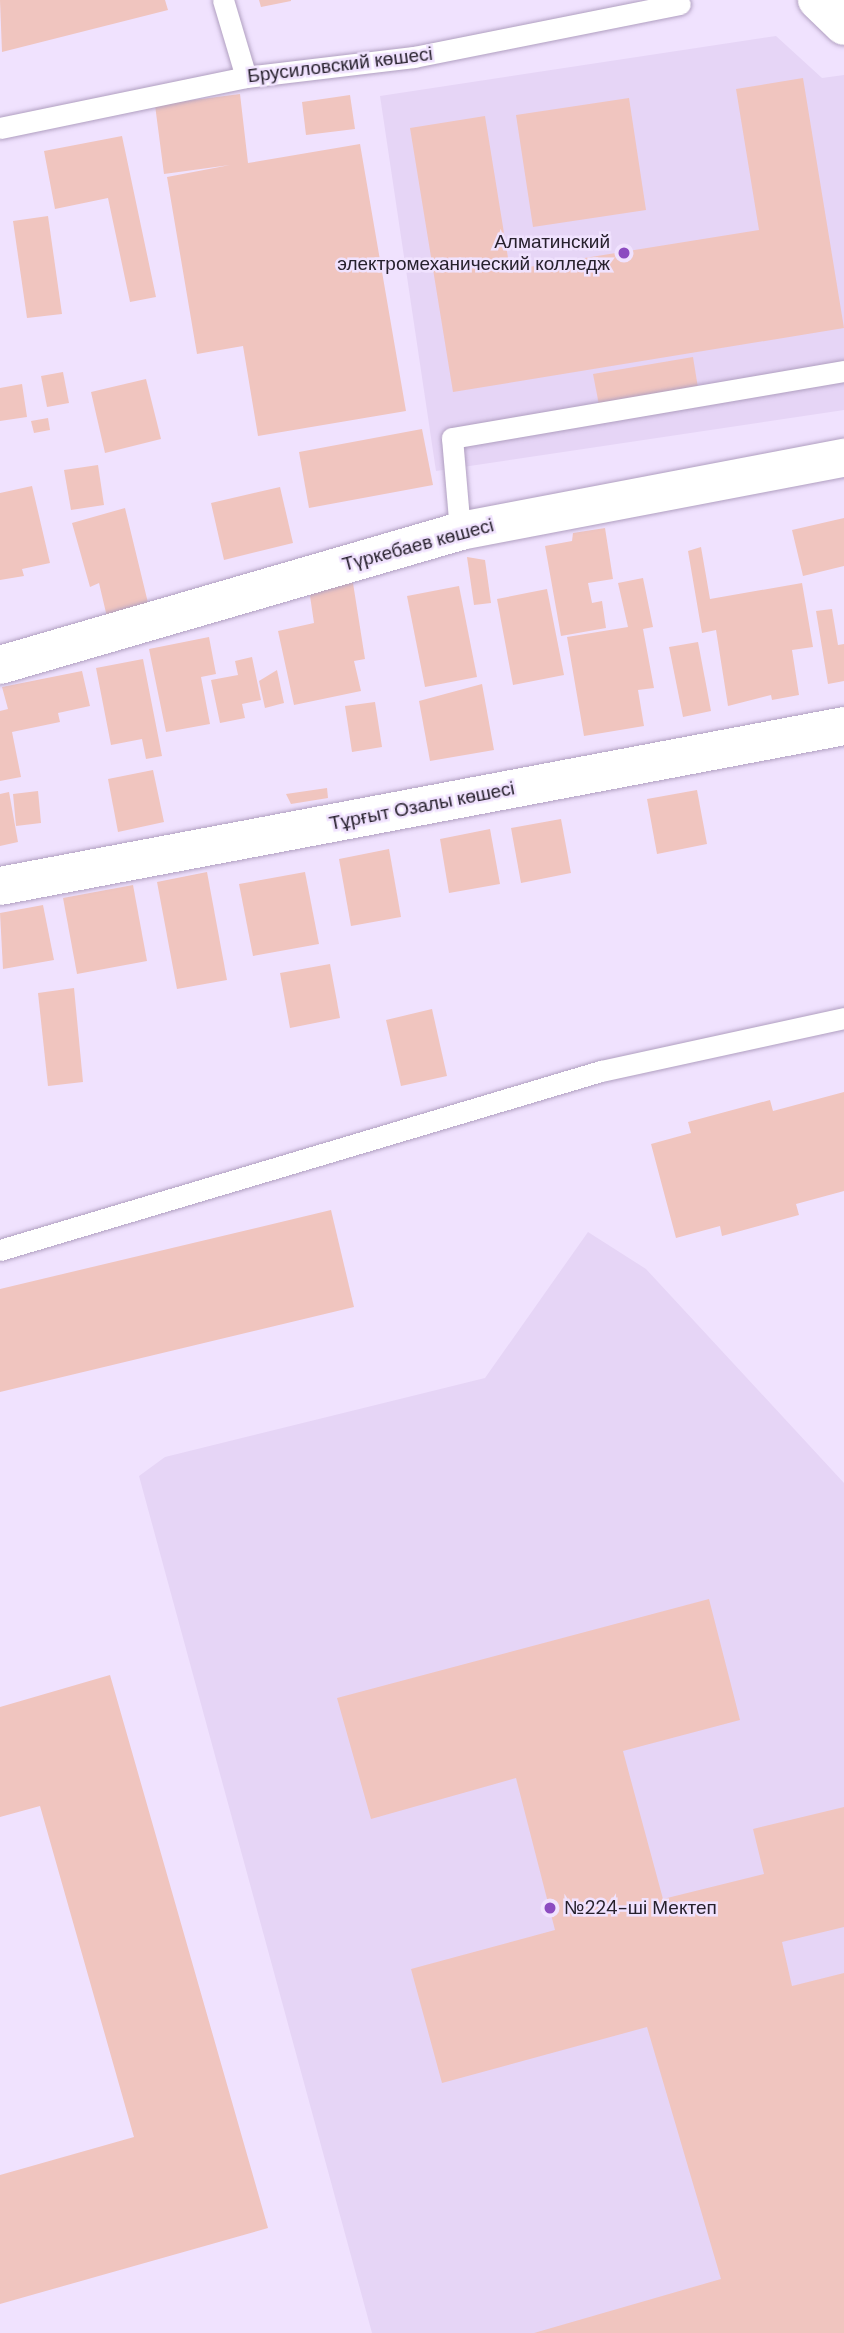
<!DOCTYPE html>
<meta charset="utf-8">
<style>
body{margin:0}
#map{position:relative;width:844px;height:2333px;overflow:hidden;background:#f0e2fe;font-family:"DM Sans",sans-serif}
div>[style]{position:absolute}
.built>*{inset:0;background:#e6d5f6}
.building>*{inset:0;background:#f0c5bf}
.roads{filter:drop-shadow(0 0 2px #b09fc0) drop-shadow(0 0 2px #b09fc0)}
.service>*{height:21px;margin:-10.5px;padding:0 10.5px;transform-origin:10.5px;border-radius:10.5px;background:#fff}
.minor>*{height:38px;margin:-19px;padding:0 19px;transform-origin:19px;border-radius:19px;background:#fff}
.dots>*{width:19px;height:19px;translate:-50% -50%;box-sizing:border-box;border:4px solid #f0e2fe;border-radius:50%}
span{translate:-50% -50%;white-space:nowrap;text-align:center;line-height:1.15;-webkit-text-stroke:5px #f0e2fe;paint-order:stroke}
.street-label{font-size:19px;color:#27212d}
.poi-label{font-size:19px;color:#27212d}
.right{translate:-100% -50%;text-align:right}
.left{translate:0 -50%;text-align:left}
</style>
<div id="map">
<div class="built">
<div style="clip-path:polygon(776px 36px,822px 78px,844px 75px,844px 410px,436px 471px,380px 96px)"></div>
<div style="clip-path:polygon(588px 1232px,646px 1269px,844px 1483px,844px 2333px,372px 2333px,139px 1476px,165px 1457px,485px 1378px)"></div>
</div>
<div class="building">
<div style="clip-path:polygon(0 0,165px 0,168px 10px,2px 52px)"></div>
<div style="clip-path:polygon(259px 0,291px 0,291px 1px,261px 7px)"></div>
<div style="clip-path:polygon(803px 78px,844px 328px,453px 392px,410px 128px,485px 116px,510px 270px,759px 230px,736px 89px)"></div>
<div style="clip-path:polygon(240px 94px,248px 163px,360px 144px,406px 411px,258px 436px,243px 346px,197px 354px,167px 177px,230px 165px,164px 174px,155px 105px)"></div>
<div style="clip-path:polygon(350px 95px,355px 129px,306px 135px,302px 102px)"></div>
<div style="clip-path:polygon(629px 98px,646px 210px,533px 227px,516px 115px)"></div>
<div style="clip-path:polygon(122px 136px,156px 297px,130px 302px,108px 198px,55px 209px,44px 151px)"></div>
<div style="clip-path:polygon(48px 216px,62px 314px,27px 318px,13px 221px)"></div>
<div style="clip-path:polygon(693px 357px,698px 388px,599px 405px,593px 374px)"></div>
<div style="clip-path:polygon(63px 372px,69px 403px,47px 407px,41px 376px)"></div>
<div style="clip-path:polygon(146px 379px,161px 439px,105px 453px,91px 392px)"></div>
<div style="clip-path:polygon(22px 384px,27px 417px,0 421px,0 388px)"></div>
<div style="clip-path:polygon(48px 418px,50px 430px,34px 433px,31px 421px)"></div>
<div style="clip-path:polygon(422px 429px,433px 485px,309px 508px,299px 452px)"></div>
<div style="clip-path:polygon(98px 465px,104px 505px,71px 510px,64px 470px)"></div>
<div style="clip-path:polygon(32px 486px,50px 563px,22px 569px,24px 576px,0 580px,0 493px)"></div>
<div style="clip-path:polygon(280px 487px,293px 543px,224px 560px,211px 503px)"></div>
<div style="clip-path:polygon(125px 508px,149px 607px,107px 617px,99px 583px,90px 587px,72px 523px)"></div>
<div style="clip-path:polygon(844px 518px,844px 566px,803px 576px,792px 530px)"></div>
<div style="clip-path:polygon(605px 528px,613px 579px,588px 583px,592px 603px,602px 601px,606px 628px,561px 636px,545px 546px,572px 541px,573px 533px)"></div>
<div style="clip-path:polygon(701px 547px,710px 599px,802px 583px,813px 647px,792px 650px,799px 695px,772px 700px,771px 695px,728px 706px,716px 630px,702px 633px,688px 551px)"></div>
<div style="clip-path:polygon(467px 557px,485px 560px,491px 603px,474px 605px)"></div>
<div style="clip-path:polygon(643px 578px,653px 627px,643px 629px,654px 688px,638px 690px,644px 726px,584px 736px,567px 637px,628px 627px,618px 583px)"></div>
<div style="clip-path:polygon(353px 583px,365px 659px,354px 661px,361px 691px,294px 705px,278px 631px,314px 623px,309px 589px)"></div>
<div style="clip-path:polygon(459px 586px,477px 677px,425px 687px,407px 596px)"></div>
<div style="clip-path:polygon(547px 589px,564px 675px,513px 685px,497px 599px)"></div>
<div style="clip-path:polygon(832px 609px,838px 645px,844px 644px,844px 681px,828px 684px,816px 611px)"></div>
<div style="clip-path:polygon(209px 637px,216px 674px,201px 677px,210px 724px,166px 732px,149px 649px)"></div>
<div style="clip-path:polygon(698px 642px,711px 711px,683px 717px,669px 647px)"></div>
<div style="clip-path:polygon(252px 657px,261px 700px,242px 704px,245px 718px,220px 723px,211px 680px,238px 675px,235px 661px)"></div>
<div style="clip-path:polygon(143px 659px,162px 756px,146px 759px,142px 739px,111px 745px,96px 668px)"></div>
<div style="clip-path:polygon(277px 670px,284px 703px,265px 708px,259px 681px)"></div>
<div style="clip-path:polygon(82px 671px,90px 706px,58px 713px,60px 722px,12px 732px,21px 777px,0 781px,0 711px,8px 709px,2px 687px)"></div>
<div style="clip-path:polygon(482px 684px,494px 750px,430px 761px,419px 701px)"></div>
<div style="clip-path:polygon(375px 702px,382px 747px,352px 752px,345px 706px)"></div>
<div style="clip-path:polygon(153px 770px,164px 822px,118px 832px,108px 779px)"></div>
<div style="clip-path:polygon(327px 788px,328px 798px,291px 804px,286px 794px)"></div>
<div style="clip-path:polygon(697px 790px,707px 844px,657px 854px,647px 799px)"></div>
<div style="clip-path:polygon(38px 791px,41px 823px,16px 826px,13px 794px)"></div>
<div style="clip-path:polygon(9px 792px,18px 842px,0 846px,0 794px)"></div>
<div style="clip-path:polygon(561px 819px,571px 873px,521px 883px,511px 828px)"></div>
<div style="clip-path:polygon(490px 829px,500px 884px,449px 893px,440px 839px)"></div>
<div style="clip-path:polygon(389px 849px,401px 917px,351px 926px,339px 859px)"></div>
<div style="clip-path:polygon(207px 872px,227px 980px,177px 989px,157px 882px)"></div>
<div style="clip-path:polygon(305px 872px,319px 944px,253px 956px,239px 884px)"></div>
<div style="clip-path:polygon(133px 885px,147px 961px,77px 974px,63px 898px)"></div>
<div style="clip-path:polygon(43px 905px,54px 960px,3px 969px,0 913px)"></div>
<div style="clip-path:polygon(330px 964px,340px 1018px,290px 1028px,280px 973px)"></div>
<div style="clip-path:polygon(74px 988px,83px 1082px,48px 1086px,38px 993px)"></div>
<div style="clip-path:polygon(432px 1009px,447px 1076px,401px 1086px,386px 1020px)"></div>
<div style="clip-path:polygon(844px 1092px,844px 1191px,796px 1204px,799px 1215px,722px 1236px,720px 1226px,676px 1238px,651px 1144px,691px 1133px,688px 1122px,770px 1100px,773px 1111px)"></div>
<div style="clip-path:polygon(331px 1210px,354px 1307px,0 1392px,0 1289px)"></div>
<div style="clip-path:polygon(709px 1599px,740px 1720px,623px 1751px,663px 1899px,764px 1874px,753px 1829px,844px 1807px,844px 1927px,782px 1942px,792px 1986px,844px 1973px,844px 2333px,534px 2333px,721px 2279px,647px 2027px,442px 2083px,411px 1969px,555px 1930px,516px 1778px,371px 1819px,337px 1698px)"></div>
<div style="clip-path:polygon(110px 1675px,268px 2228px,0 2304px,0 2175px,134px 2137px,40px 1806px,0 1817px,0 1707px)"></div>
</div>
<div class="roads">
<div class="service">
<div style="left:223px;top:0;width:80px;rotate:73.4deg"></div>
<div style="left:0;top:128px;width:251px;rotate:-11.7deg"></div>
<div style="left:246px;top:77px;width:169px;rotate:-6.8deg"></div>
<div style="left:414px;top:57px;width:271px;rotate:-11.3deg"></div>
<div style="left:460px;top:531px;width:93px;rotate:-94.9deg"></div>
<div style="left:452px;top:438px;width:398px;rotate:-9.7deg"></div>
<div style="left:0;top:1250px;width:627px;rotate:-16.59deg"></div>
<div style="left:601px;top:1071px;width:249px;rotate:-12.3deg"></div>
</div>
<div class="minor">
<div style="left:817px;top:0;width:37px;rotate:44deg"></div>
<div style="left:0;top:665px;width:479px;rotate:-16.2deg"></div>
<div style="left:460px;top:531px;width:391px;rotate:-10.8deg"></div>
<div style="left:0;top:886px;width:859px;rotate:-10.73deg"></div>
</div>
</div>
<div class="dots">
<div style="left:624px;top:253px;background:#8c4bc0"></div>
<div style="left:550px;top:1908px;background:#8c4bc0"></div>
</div>
<div class="street-label">
<span style="left:340px;top:65px;rotate:-7deg">Брусиловский көшесі</span>
<span style="left:418px;top:545px;rotate:-15deg">Түркебаев көшесі</span>
<span style="left:422px;top:806px;rotate:-11deg">Тұрғыт Озалы көшесі</span>
</div>
<div class="poi-label">
<span class="right" style="left:610px;top:253px">Алматинский<br>электромеханический колледж</span>
<span class="left" style="left:564px;top:1908px">№224-ші Мектеп</span>
</div>
</div>
